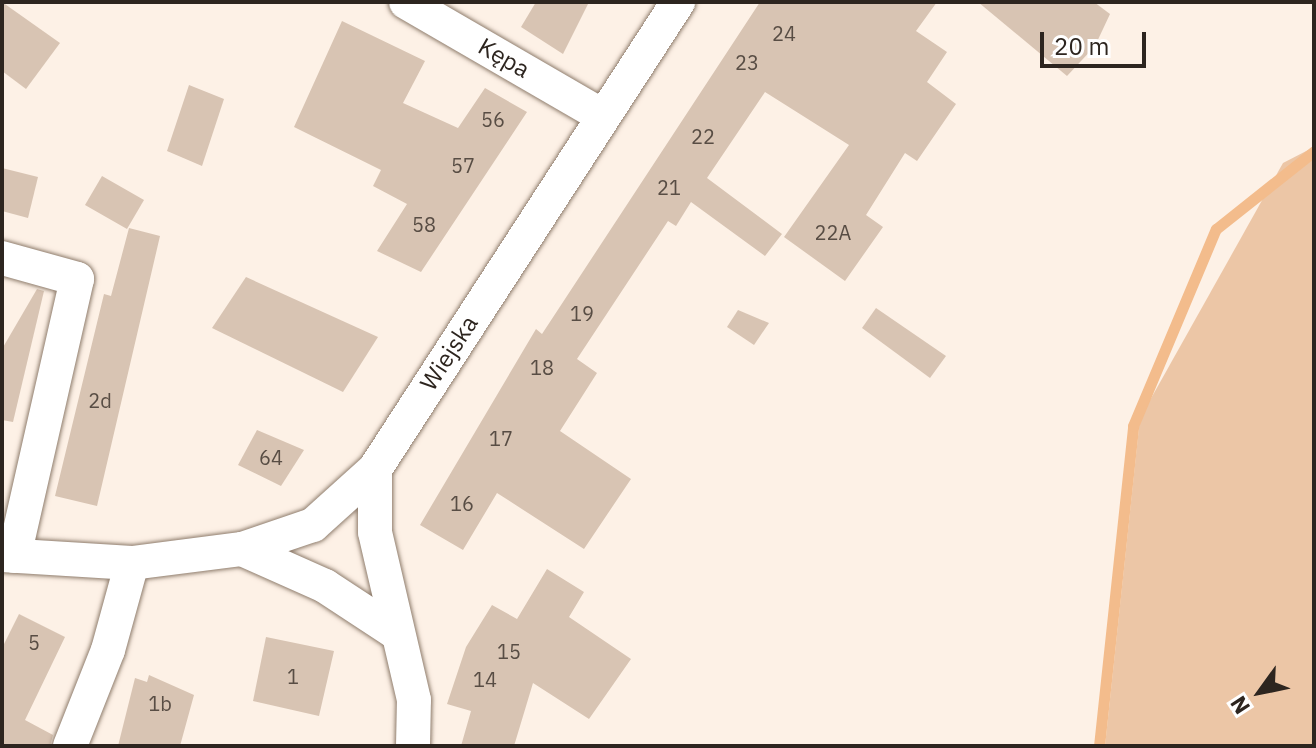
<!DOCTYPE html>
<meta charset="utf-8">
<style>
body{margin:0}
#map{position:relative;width:1316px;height:748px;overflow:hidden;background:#fdf1e6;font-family:"IBM Plex Sans",sans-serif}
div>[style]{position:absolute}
.green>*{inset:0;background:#ecc6a6}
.stream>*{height:11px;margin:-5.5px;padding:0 5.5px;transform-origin:5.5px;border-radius:5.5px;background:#f3bc8c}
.building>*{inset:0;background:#d8c4b3}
.roads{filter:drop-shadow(0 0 2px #8f7d6d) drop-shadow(0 0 2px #8f7d6d)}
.street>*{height:34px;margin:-17px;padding:0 17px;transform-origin:17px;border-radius:17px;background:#fff}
span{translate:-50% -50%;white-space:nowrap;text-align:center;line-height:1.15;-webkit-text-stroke:7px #fff;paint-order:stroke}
.number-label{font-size:20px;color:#584d44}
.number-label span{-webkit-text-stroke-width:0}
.street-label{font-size:24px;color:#2d251f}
.frame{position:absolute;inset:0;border:4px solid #2d251f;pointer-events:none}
.north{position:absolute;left:1220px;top:652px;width:80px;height:80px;-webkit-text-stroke:6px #fff;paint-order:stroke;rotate:237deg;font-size:22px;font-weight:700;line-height:32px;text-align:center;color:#2d251f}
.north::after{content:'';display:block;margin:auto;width:28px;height:36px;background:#2d251f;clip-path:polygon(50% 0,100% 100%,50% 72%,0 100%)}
.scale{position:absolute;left:1040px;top:32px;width:106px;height:36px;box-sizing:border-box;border:4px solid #2d251f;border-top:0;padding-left:10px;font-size:24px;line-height:28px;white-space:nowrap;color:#2d251f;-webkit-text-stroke:6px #fff;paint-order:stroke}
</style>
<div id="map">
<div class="green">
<div style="clip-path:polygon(1314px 147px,1314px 746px,1105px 746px,1140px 418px,1283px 163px)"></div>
</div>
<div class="stream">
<div style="left:1099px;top:746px;width:322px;rotate:-83.9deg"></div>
<div style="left:1133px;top:426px;width:214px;rotate:-67.2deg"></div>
<div style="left:1216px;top:229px;width:125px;rotate:-38.5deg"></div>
</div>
<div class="building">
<div style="clip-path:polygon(2px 2px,60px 43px,26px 89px,2px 71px)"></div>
<div style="clip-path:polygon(536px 2px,589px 2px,563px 54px,521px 27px)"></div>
<div style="clip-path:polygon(760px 2px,937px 2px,916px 31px,947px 52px,927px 82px,956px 104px,917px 161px,905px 153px,866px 215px,883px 227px,845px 281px,784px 237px,849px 145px,765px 92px,707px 178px,782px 234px,765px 256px,691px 202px,676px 226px,668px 221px,577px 359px,597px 373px,560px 431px,631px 479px,584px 549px,497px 493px,463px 550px,420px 525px,536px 329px,542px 334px)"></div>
<div style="clip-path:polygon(978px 2px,1094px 2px,1110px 14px,1095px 46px,1067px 76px)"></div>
<div style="clip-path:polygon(342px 21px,425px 61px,403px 103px,458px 128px,485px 88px,527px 112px,421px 272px,377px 251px,407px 204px,373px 186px,381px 170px,294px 127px)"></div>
<div style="clip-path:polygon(189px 85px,224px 99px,202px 166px,167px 151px)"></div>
<div style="clip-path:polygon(2px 168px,38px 177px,28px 218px,2px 211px)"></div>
<div style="clip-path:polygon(102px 176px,144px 200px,127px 229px,85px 205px)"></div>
<div style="clip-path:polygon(129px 228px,160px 236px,97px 506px,55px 496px,104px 294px,111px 296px)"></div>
<div style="clip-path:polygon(246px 277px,378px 337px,343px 392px,212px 328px)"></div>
<div style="clip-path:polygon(37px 289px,44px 291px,13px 422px,2px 420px,2px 349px)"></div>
<div style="clip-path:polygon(876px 308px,946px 356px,930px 378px,862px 328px)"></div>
<div style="clip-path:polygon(738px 310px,769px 323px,754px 345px,727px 327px)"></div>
<div style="clip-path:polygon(257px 430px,304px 450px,281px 486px,238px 465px)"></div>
<div style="clip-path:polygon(547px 569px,584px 592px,569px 617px,631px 659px,589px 719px,533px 683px,514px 746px,461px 746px,471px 711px,447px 704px,466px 647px,492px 605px,517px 619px)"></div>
<div style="clip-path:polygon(19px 614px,65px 637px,25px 720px,53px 735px,50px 746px,2px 746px,2px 648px)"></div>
<div style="clip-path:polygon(266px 637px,334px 651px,319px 716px,253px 701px)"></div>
<div style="clip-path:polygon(149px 675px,194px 695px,180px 746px,118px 746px,135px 678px,147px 682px)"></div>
</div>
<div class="roads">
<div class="street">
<div style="left:406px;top:2px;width:225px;rotate:30.1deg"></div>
<div style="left:2px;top:258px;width:78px;rotate:15.6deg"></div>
<div style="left:77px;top:279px;width:284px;rotate:102.8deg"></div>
<div style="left:242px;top:549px;width:91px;rotate:24deg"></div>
<div style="left:325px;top:586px;width:87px;rotate:33.3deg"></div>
<div style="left:2px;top:555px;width:130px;rotate:3.5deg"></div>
<div style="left:132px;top:563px;width:111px;rotate:-7.3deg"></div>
<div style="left:242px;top:549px;width:75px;rotate:-18.7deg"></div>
<div style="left:313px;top:525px;width:84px;rotate:-42.1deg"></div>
<div style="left:70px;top:746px;width:103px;rotate:-68.4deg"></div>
<div style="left:108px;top:650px;width:90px;rotate:-74.6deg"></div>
<div style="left:413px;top:746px;width:46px;rotate:-88.8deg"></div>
<div style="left:414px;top:700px;width:172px;rotate:-103.1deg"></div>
<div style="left:375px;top:532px;width:63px;rotate:-90deg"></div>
<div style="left:375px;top:469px;width:557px;rotate:-57.02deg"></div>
</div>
</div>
<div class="number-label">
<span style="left:784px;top:33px">24</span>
<span style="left:747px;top:62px">23</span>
<span style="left:493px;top:119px">56</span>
<span style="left:703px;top:136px">22</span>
<span style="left:463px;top:165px">57</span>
<span style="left:669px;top:187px">21</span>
<span style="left:424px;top:224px">58</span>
<span style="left:833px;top:232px">22A</span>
<span style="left:582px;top:313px">19</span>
<span style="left:542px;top:367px">18</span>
<span style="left:100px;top:400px">2d</span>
<span style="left:501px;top:438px">17</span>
<span style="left:271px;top:457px">64</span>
<span style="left:462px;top:503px">16</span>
<span style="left:34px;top:642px">5</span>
<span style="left:509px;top:651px">15</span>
<span style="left:293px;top:676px">1</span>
<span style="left:485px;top:679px">14</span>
<span style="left:160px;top:703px">1b</span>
</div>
<div class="street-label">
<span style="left:504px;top:58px;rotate:30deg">Kępa</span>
<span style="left:449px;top:353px;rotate:-57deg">Wiejska</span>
</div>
<div class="frame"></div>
<div class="north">N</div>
<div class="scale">20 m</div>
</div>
